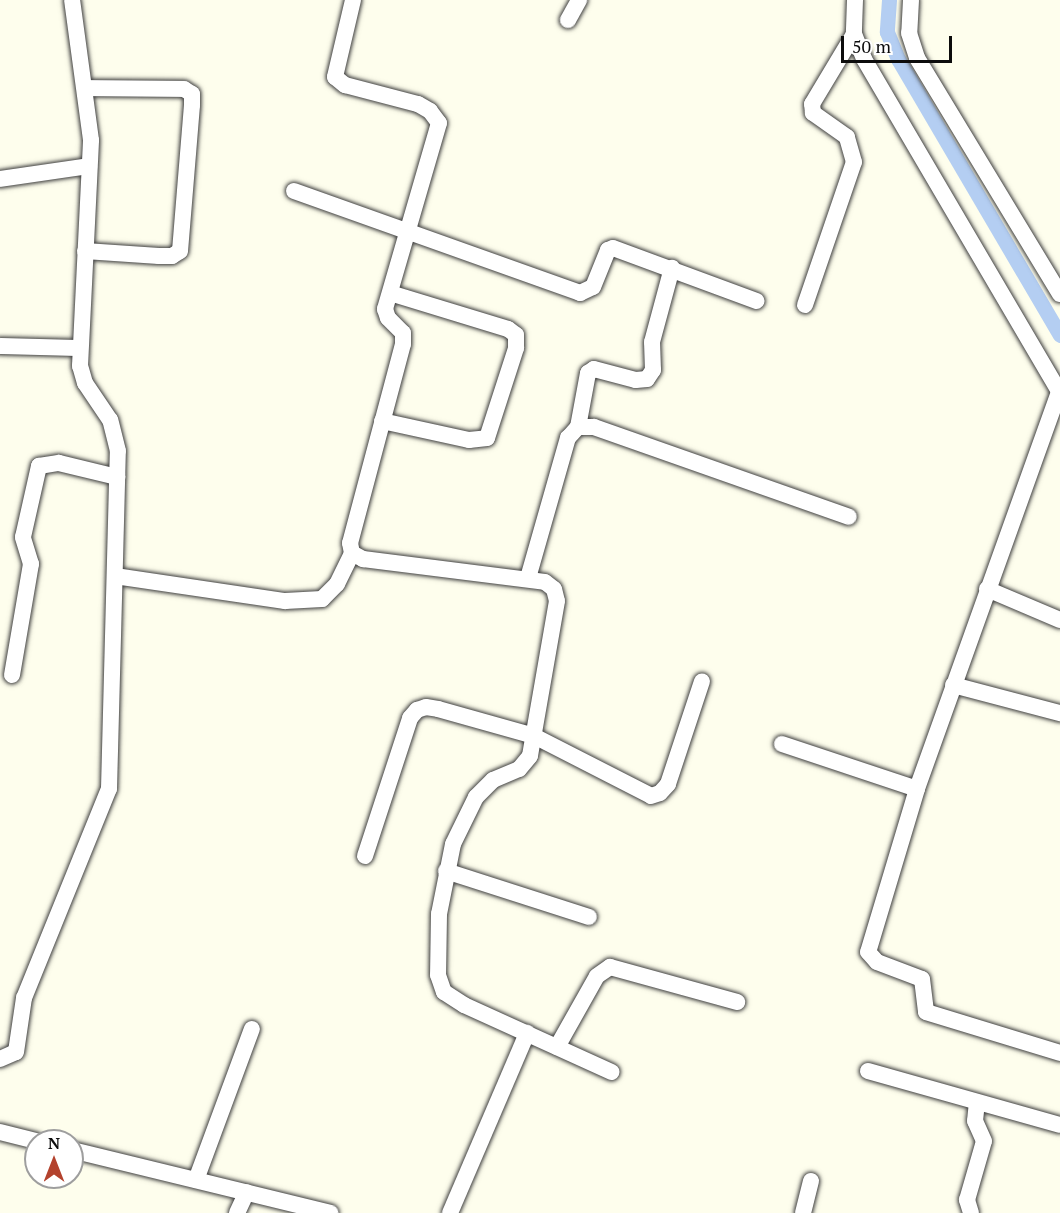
<!DOCTYPE html>
<style>
body{margin:0}
#map{position:relative;width:1060px;height:1213px;overflow:hidden;background:#fefeed;font-family:"PT Serif",serif}
div>[style]{position:absolute}
.canal>*{height:15px;margin:-7.5px;padding:0 7.5px;transform-origin:7.5px;border-radius:7.5px;background:#b4cef2}
.roads{filter:drop-shadow(0 0 2px #3f3f3f) drop-shadow(0 0 2px #3f3f3f)}
.street>*{height:16px;margin:-8px;padding:0 8px;transform-origin:8px;border-radius:8px;background:#fff}
span{translate:-50% -50%;white-space:nowrap;text-align:center;line-height:1.15;-webkit-text-stroke:6px #fff;paint-order:stroke}
.north{position:absolute;left:24px;top:1129px;width:60px;height:60px;box-sizing:border-box;background:#fff;border:2px solid #9e9e9e;border-radius:50%;rotate:0deg;font-size:16px;font-weight:700;line-height:24px;text-align:center;color:#0c0c0c}
.north::after{content:'';display:block;margin:auto;width:21px;height:27px;background:#b3422d;clip-path:polygon(50% 0,100% 100%,50% 72%,0 100%)}
.scale{position:absolute;left:841px;top:36px;width:111px;height:27px;box-sizing:border-box;border:3px solid #0c0c0c;border-top:0;padding-left:8px;font-size:18px;line-height:21px;white-space:nowrap;color:#0c0c0c;-webkit-text-stroke:4px #fff;paint-order:stroke}
</style>
<div id="map">
<div class="canal">
<div style="left:889px;top:0;width:32px;rotate:94deg"></div>
<div style="left:887px;top:32px;width:29px;rotate:68deg"></div>
<div style="left:898px;top:59px;width:320px;rotate:59.6deg"></div>
</div>
<div class="roads">
<div class="street">
<div style="left:353px;top:0;width:79px;rotate:103.2deg"></div>
<div style="left:335px;top:77px;width:13px;rotate:39deg"></div>
<div style="left:345px;top:85px;width:75px;rotate:14.6deg"></div>
<div style="left:418px;top:104px;width:14px;rotate:30deg"></div>
<div style="left:430px;top:111px;width:15px;rotate:53deg"></div>
<div style="left:439px;top:123px;width:194px;rotate:106.2deg"></div>
<div style="left:385px;top:309px;width:9px;rotate:72deg"></div>
<div style="left:388px;top:318px;width:21px;rotate:45deg"></div>
<div style="left:403px;top:333px;width:11px;rotate:90deg"></div>
<div style="left:403px;top:344px;width:206px;rotate:104.9deg"></div>
<div style="left:350px;top:543px;width:10px;rotate:79deg"></div>
<div style="left:352px;top:553px;width:13px;rotate:29deg"></div>
<div style="left:363px;top:559px;width:183px;rotate:7.2deg"></div>
<div style="left:545px;top:582px;width:11px;rotate:38deg"></div>
<div style="left:554px;top:589px;width:12px;rotate:76deg"></div>
<div style="left:557px;top:601px;width:157px;rotate:99.9deg"></div>
<div style="left:530px;top:756px;width:17px;rotate:130deg"></div>
<div style="left:519px;top:769px;width:28px;rotate:157deg"></div>
<div style="left:493px;top:780px;width:24px;rotate:135deg"></div>
<div style="left:476px;top:797px;width:52px;rotate:116.1deg"></div>
<div style="left:453px;top:844px;width:71px;rotate:101.3deg"></div>
<div style="left:439px;top:914px;width:61px;rotate:90.9deg"></div>
<div style="left:438px;top:975px;width:18px;rotate:71deg"></div>
<div style="left:444px;top:992px;width:24px;rotate:33deg"></div>
<div style="left:464px;top:1005px;width:162px;rotate:24.4deg"></div>
<div style="left:855px;top:0;width:34px;rotate:92deg"></div>
<div style="left:854px;top:34px;width:27px;rotate:68deg"></div>
<div style="left:864px;top:59px;width:387px;rotate:59.6deg"></div>
<div style="left:911px;top:0;width:33px;rotate:93deg"></div>
<div style="left:909px;top:33px;width:26px;rotate:72deg"></div>
<div style="left:917px;top:58px;width:276px;rotate:58.8deg"></div>
<div style="left:568px;top:20px;width:23px;rotate:-61deg"></div>
<div style="left:0;top:179px;width:90px;rotate:-8.3deg"></div>
<div style="left:294px;top:191px;width:304px;rotate:19.6deg"></div>
<div style="left:580px;top:293px;width:14px;rotate:-25deg"></div>
<div style="left:593px;top:287px;width:40px;rotate:-68deg"></div>
<div style="left:608px;top:250px;width:5px;rotate:-22deg"></div>
<div style="left:613px;top:248px;width:153px;rotate:20.3deg"></div>
<div style="left:85px;top:251px;width:74px;rotate:3.9deg"></div>
<div style="left:159px;top:256px;width:13px"></div>
<div style="left:172px;top:256px;width:9px;rotate:-32deg"></div>
<div style="left:180px;top:251px;width:146px;rotate:-85.3deg"></div>
<div style="left:192px;top:105px;width:11px;rotate:-90deg"></div>
<div style="left:192px;top:94px;width:9px;rotate:-148deg"></div>
<div style="left:184px;top:89px;width:98px;rotate:-179.4deg"></div>
<div style="left:805px;top:305px;width:151px;rotate:-71.1deg"></div>
<div style="left:854px;top:162px;width:26px;rotate:-106deg"></div>
<div style="left:847px;top:137px;width:42px;rotate:-144.8deg"></div>
<div style="left:813px;top:113px;width:9px;rotate:-96deg"></div>
<div style="left:812px;top:104px;width:82px;rotate:-59deg"></div>
<div style="left:0;top:346px;width:79px;rotate:1.5deg"></div>
<div style="left:1059px;top:392px;width:422px;rotate:109.7deg"></div>
<div style="left:917px;top:789px;width:170px;rotate:106.7deg"></div>
<div style="left:868px;top:952px;width:13px;rotate:48deg"></div>
<div style="left:877px;top:962px;width:48px;rotate:20.7deg"></div>
<div style="left:922px;top:979px;width:33px;rotate:83deg"></div>
<div style="left:926px;top:1012px;width:140px;rotate:17deg"></div>
<div style="left:382px;top:421px;width:89px;rotate:12.3deg"></div>
<div style="left:469px;top:440px;width:18px;rotate:-6deg"></div>
<div style="left:487px;top:438px;width:95px;rotate:-72.1deg"></div>
<div style="left:516px;top:348px;width:13px;rotate:-90deg"></div>
<div style="left:516px;top:335px;width:10px;rotate:-143deg"></div>
<div style="left:508px;top:329px;width:123px;rotate:-163deg"></div>
<div style="left:578px;top:427px;width:55px;rotate:-79.5deg"></div>
<div style="left:588px;top:373px;width:7px;rotate:-34deg"></div>
<div style="left:594px;top:369px;width:43px;rotate:14.7deg"></div>
<div style="left:636px;top:380px;width:11px;rotate:-5deg"></div>
<div style="left:647px;top:379px;width:11px;rotate:-56deg"></div>
<div style="left:653px;top:370px;width:28px;rotate:-92deg"></div>
<div style="left:652px;top:342px;width:77px;rotate:-74.9deg"></div>
<div style="left:115px;top:576px;width:172px;rotate:8.4deg"></div>
<div style="left:285px;top:601px;width:37px;rotate:-3deg"></div>
<div style="left:322px;top:599px;width:21px;rotate:-45deg"></div>
<div style="left:337px;top:584px;width:34px;rotate:-64deg"></div>
<div style="left:528px;top:578px;width:146px;rotate:-74.1deg"></div>
<div style="left:568px;top:438px;width:15px;rotate:-48deg"></div>
<div style="left:578px;top:427px;width:16px"></div>
<div style="left:594px;top:427px;width:270px;rotate:19.4deg"></div>
<div style="left:987px;top:589px;width:79px;rotate:23deg"></div>
<div style="left:12px;top:675px;width:113px;rotate:-80.3deg"></div>
<div style="left:31px;top:564px;width:28px;rotate:-107deg"></div>
<div style="left:23px;top:537px;width:73px;rotate:-77.3deg"></div>
<div style="left:39px;top:466px;width:20px;rotate:-9deg"></div>
<div style="left:59px;top:463px;width:60px;rotate:13.6deg"></div>
<div style="left:953px;top:685px;width:111px;rotate:14.7deg"></div>
<div style="left:782px;top:744px;width:142px;rotate:18.4deg"></div>
<div style="left:365px;top:856px;width:145px;rotate:-71.9deg"></div>
<div style="left:410px;top:718px;width:11px;rotate:-49deg"></div>
<div style="left:417px;top:710px;width:9px;rotate:-18deg"></div>
<div style="left:426px;top:707px;width:12px;rotate:9deg"></div>
<div style="left:438px;top:709px;width:100px;rotate:15.7deg"></div>
<div style="left:534px;top:736px;width:131px;rotate:27.1deg"></div>
<div style="left:651px;top:796px;width:9px;rotate:-18deg"></div>
<div style="left:660px;top:793px;width:12px;rotate:-48deg"></div>
<div style="left:668px;top:784px;width:108px;rotate:-71.7deg"></div>
<div style="left:446px;top:871px;width:150px;rotate:17.8deg"></div>
<div style="left:557px;top:1047px;width:81px;rotate:-60.6deg"></div>
<div style="left:597px;top:976px;width:16px;rotate:-35deg"></div>
<div style="left:610px;top:967px;width:132px;rotate:15.4deg"></div>
<div style="left:0;top:1059px;width:17px;rotate:-24deg"></div>
<div style="left:16px;top:1052px;width:55px;rotate:-81.6deg"></div>
<div style="left:24px;top:998px;width:226px;rotate:-67.9deg"></div>
<div style="left:109px;top:789px;width:338px;rotate:-88.5deg"></div>
<div style="left:118px;top:451px;width:32px;rotate:-104deg"></div>
<div style="left:110px;top:420px;width:45px;rotate:-124deg"></div>
<div style="left:85px;top:383px;width:18px;rotate:-106deg"></div>
<div style="left:80px;top:366px;width:226px;rotate:-87.2deg"></div>
<div style="left:91px;top:140px;width:141px;rotate:-97.7deg"></div>
<div style="left:868px;top:1071px;width:199px;rotate:15.7deg"></div>
<div style="left:0;top:1132px;width:37px;rotate:14deg"></div>
<div style="left:72px;top:1150px;width:266px;rotate:13.7deg"></div>
<div style="left:196px;top:1180px;width:161px;rotate:-69.7deg"></div>
<div style="left:237px;top:1213px;width:23px;rotate:-65deg"></div>
<div style="left:450px;top:1213px;width:196px;rotate:-66.8deg"></div>
<div style="left:803px;top:1213px;width:33px;rotate:-76deg"></div>
<div style="left:971px;top:1213px;width:14px;rotate:-107deg"></div>
<div style="left:967px;top:1200px;width:61px;rotate:-73.9deg"></div>
<div style="left:984px;top:1141px;width:22px;rotate:-114deg"></div>
<div style="left:975px;top:1121px;width:19px;rotate:-84deg"></div>
</div>
</div>
<div class="north">N</div>
<div class="scale">50 m</div>
</div>
